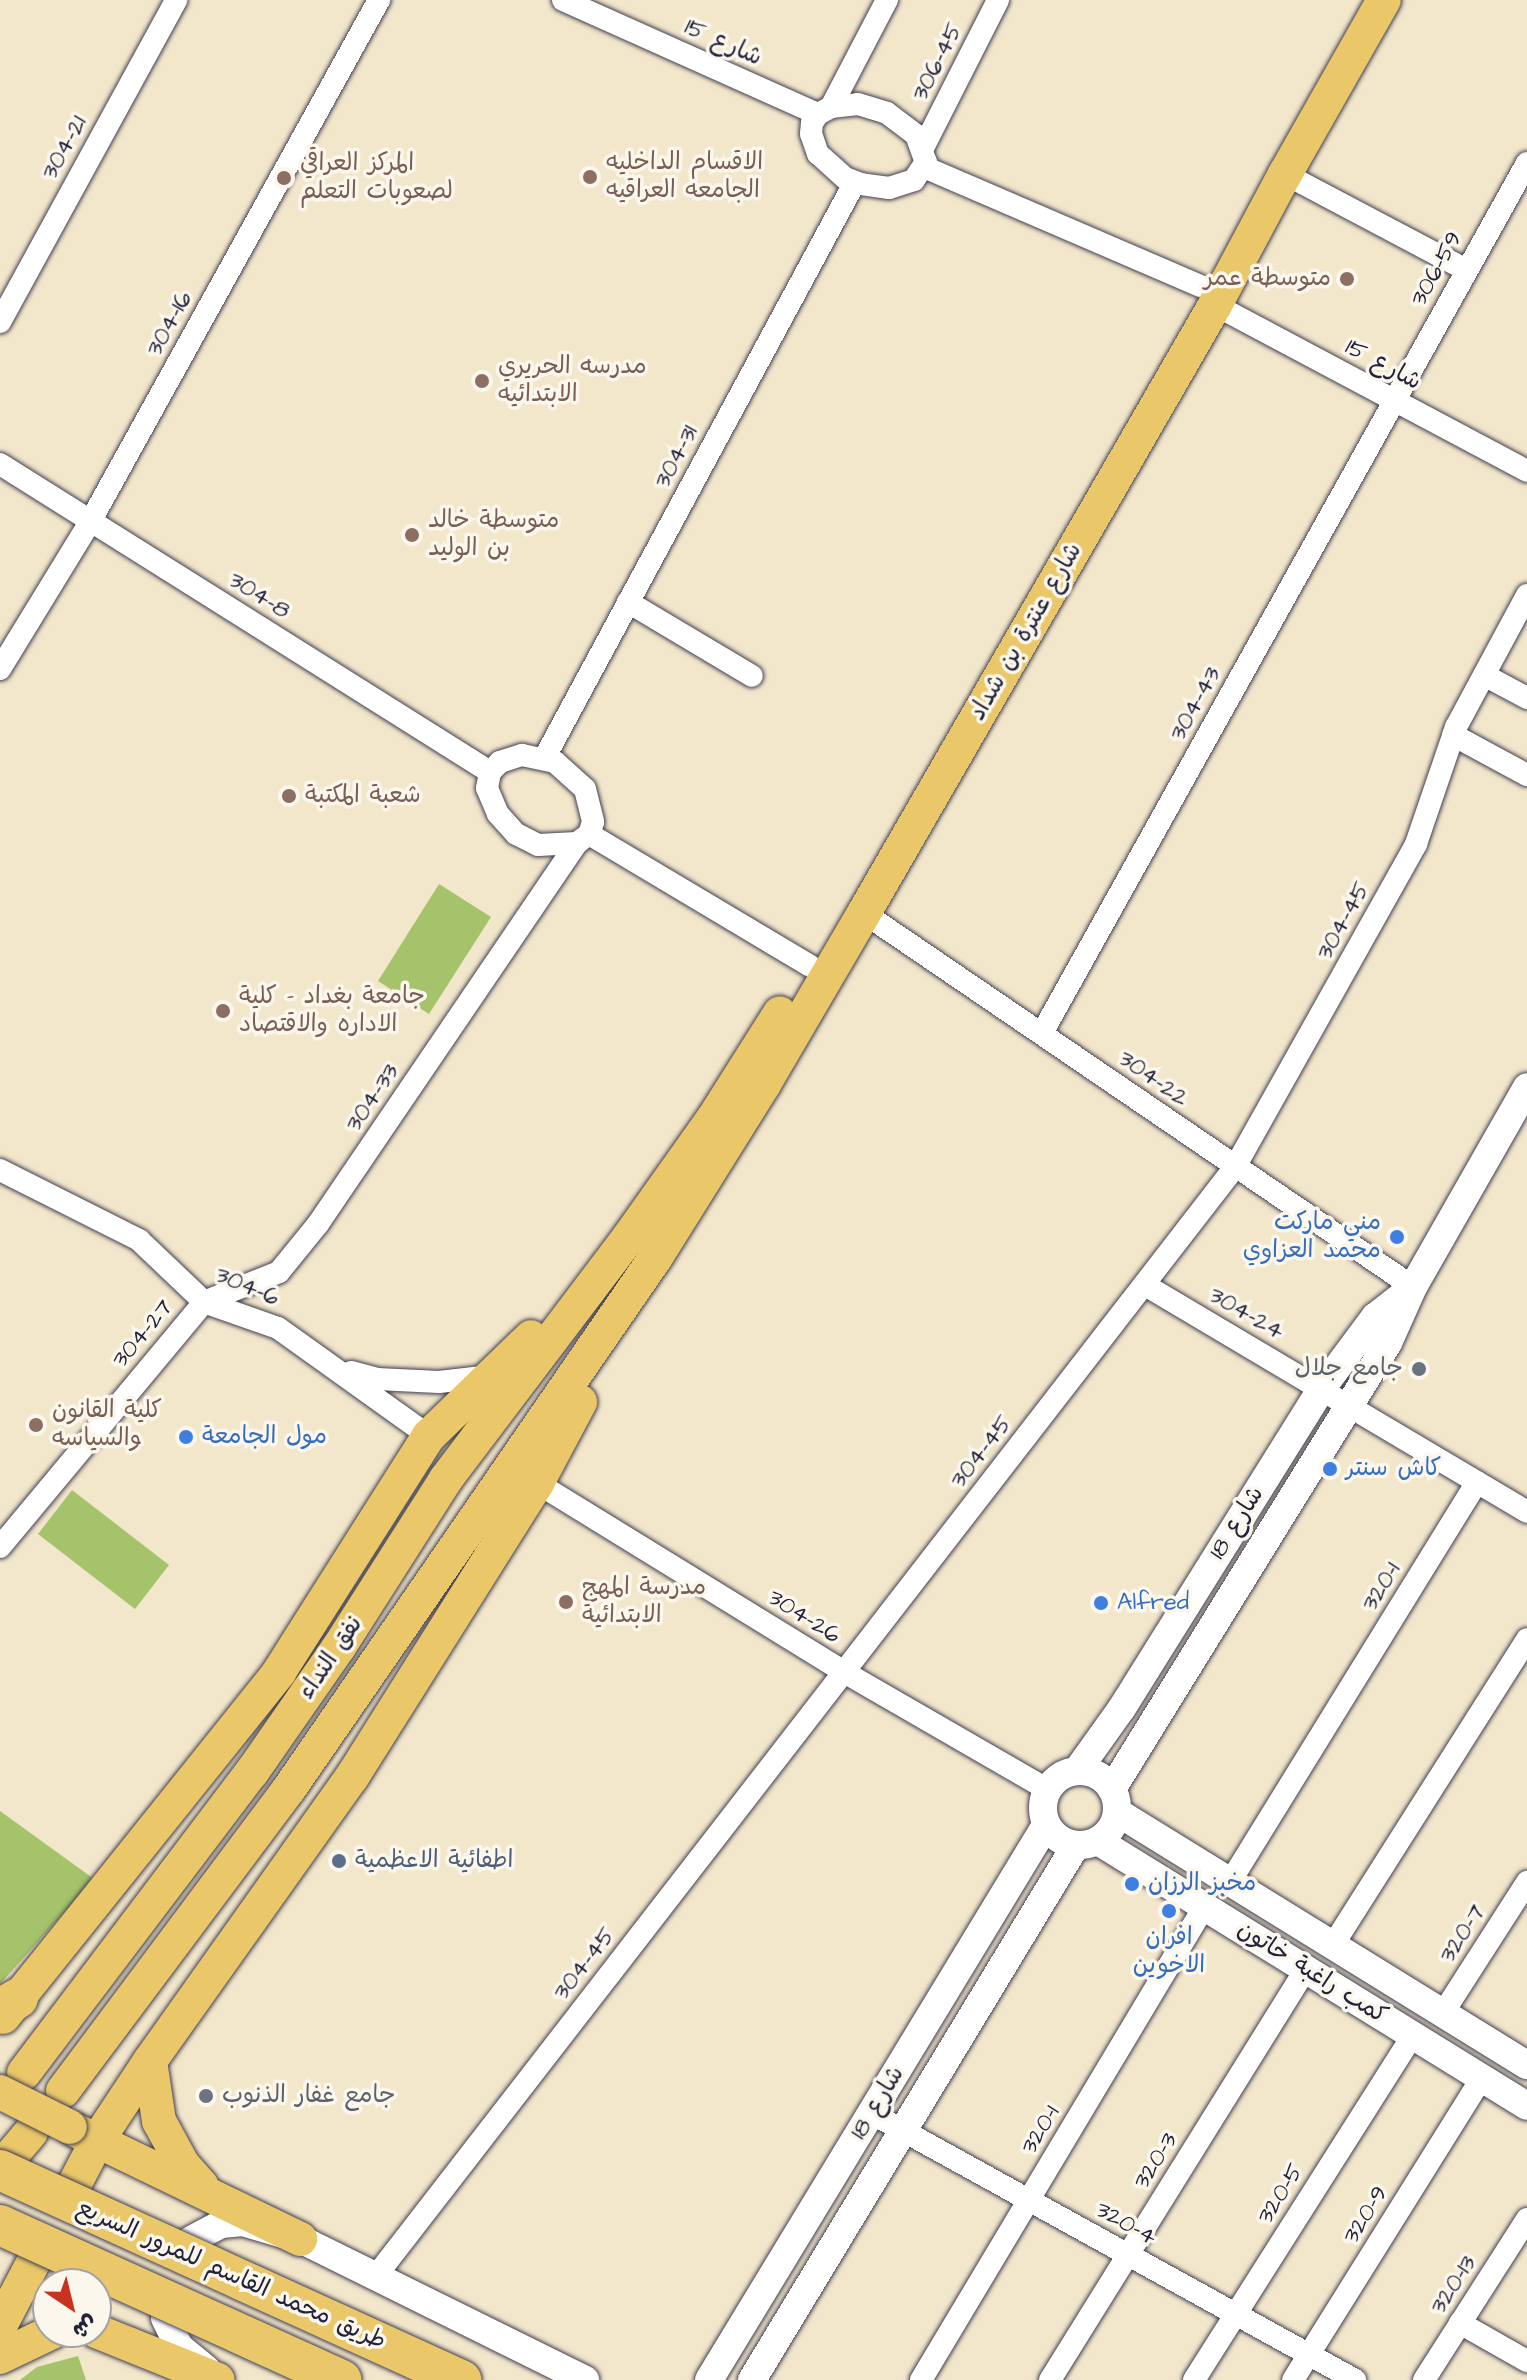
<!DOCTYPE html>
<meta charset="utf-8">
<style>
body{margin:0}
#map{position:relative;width:1527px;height:2380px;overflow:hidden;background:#f2e6cb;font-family:"Architects Daughter","Playpen Sans Arabic",sans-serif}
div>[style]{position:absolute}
.green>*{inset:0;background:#a4c36b}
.roads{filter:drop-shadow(0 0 2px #413f51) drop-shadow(0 0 2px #413f51)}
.minor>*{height:22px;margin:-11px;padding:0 11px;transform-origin:11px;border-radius:11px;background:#fff}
.tertiary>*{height:28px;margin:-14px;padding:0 14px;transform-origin:14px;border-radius:14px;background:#fff}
.tertiary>.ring{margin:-14px;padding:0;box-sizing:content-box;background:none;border:28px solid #fff;border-radius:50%}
.primary>*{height:34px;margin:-17px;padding:0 17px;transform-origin:17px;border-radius:17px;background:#eac769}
.motorway>*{height:40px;margin:-20px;padding:0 20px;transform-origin:20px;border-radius:20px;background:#eac769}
.bridges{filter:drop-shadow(0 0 2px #413f51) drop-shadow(0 0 2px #413f51)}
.primary-bridge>*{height:34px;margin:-17px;padding:0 17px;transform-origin:17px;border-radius:17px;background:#eac769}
.motorway-bridge>*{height:40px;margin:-20px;padding:0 20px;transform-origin:20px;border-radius:20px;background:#eac769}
.dots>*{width:22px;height:22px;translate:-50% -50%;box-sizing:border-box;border:4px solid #fbf7ec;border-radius:50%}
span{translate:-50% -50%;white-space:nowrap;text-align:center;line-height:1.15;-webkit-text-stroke:7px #fbf7ec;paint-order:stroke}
.street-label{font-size:24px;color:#22223b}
.education-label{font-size:24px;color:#785e54}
.left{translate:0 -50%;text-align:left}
.right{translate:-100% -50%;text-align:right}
.shop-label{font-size:24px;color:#366cbe}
.worship-label{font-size:24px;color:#5b616d}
.service-label{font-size:24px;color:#4e5e75}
.north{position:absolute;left:32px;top:2268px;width:80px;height:80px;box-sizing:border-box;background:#fbf7ec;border:2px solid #a4a2a5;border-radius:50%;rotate:145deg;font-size:22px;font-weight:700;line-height:32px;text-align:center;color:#22223b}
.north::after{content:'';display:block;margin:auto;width:28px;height:36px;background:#c8321e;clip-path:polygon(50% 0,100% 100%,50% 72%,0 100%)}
</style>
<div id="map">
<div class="green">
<div style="clip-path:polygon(439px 884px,491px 917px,429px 1014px,378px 981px)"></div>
<div style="clip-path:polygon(72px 1490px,169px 1565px,135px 1609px,38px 1534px)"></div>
<div style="clip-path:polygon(0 1811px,94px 1879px,0 1984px)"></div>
<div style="clip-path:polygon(78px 2356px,86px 2380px,20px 2380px,37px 2367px)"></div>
</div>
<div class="roads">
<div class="minor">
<div style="left:563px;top:0;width:279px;rotate:24.1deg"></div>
<div style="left:858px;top:104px;width:30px;rotate:17deg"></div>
<div style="left:887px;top:113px;width:36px;rotate:37deg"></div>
<div style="left:916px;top:135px;width:29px;rotate:70deg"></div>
<div style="left:926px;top:162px;width:22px;rotate:124deg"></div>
<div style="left:914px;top:180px;width:26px;rotate:162deg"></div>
<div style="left:889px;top:188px;width:28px;rotate:-172deg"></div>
<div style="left:861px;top:184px;width:17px;rotate:-159deg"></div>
<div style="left:845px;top:178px;width:36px;rotate:-138deg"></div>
<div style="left:818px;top:154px;width:21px;rotate:-109deg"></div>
<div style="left:811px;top:134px;width:11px;rotate:-85deg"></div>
<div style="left:812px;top:123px;width:11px;rotate:-56deg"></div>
<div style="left:818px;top:114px;width:15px;rotate:-28deg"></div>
<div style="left:831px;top:107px;width:27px;rotate:-6deg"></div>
<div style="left:831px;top:107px;width:121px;rotate:-62.4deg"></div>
<div style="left:923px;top:148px;width:166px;rotate:-63.1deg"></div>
<div style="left:924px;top:167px;width:301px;rotate:23.3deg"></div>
<div style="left:1285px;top:174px;width:205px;rotate:27.9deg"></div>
<div style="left:1215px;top:305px;width:353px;rotate:28deg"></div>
<div style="left:0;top:322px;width:367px;rotate:-61.3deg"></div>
<div style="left:0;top:464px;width:579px;rotate:32.15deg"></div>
<div style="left:628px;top:602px;width:144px;rotate:30.8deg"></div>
<div style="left:0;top:669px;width:172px;rotate:-58.5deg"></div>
<div style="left:90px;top:522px;width:597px;rotate:-61.03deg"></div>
<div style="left:1484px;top:675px;width:49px;rotate:28.1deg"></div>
<div style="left:1453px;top:735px;width:84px;rotate:28.4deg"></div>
<div style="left:522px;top:755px;width:34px;rotate:12deg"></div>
<div style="left:555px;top:762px;width:40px;rotate:42deg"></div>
<div style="left:585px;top:789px;width:34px;rotate:76deg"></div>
<div style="left:593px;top:822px;width:13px;rotate:108deg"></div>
<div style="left:589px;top:834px;width:15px;rotate:143deg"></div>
<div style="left:577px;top:843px;width:39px;rotate:177deg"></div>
<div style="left:538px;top:845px;width:25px;rotate:-153deg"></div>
<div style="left:516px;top:834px;width:27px;rotate:-132deg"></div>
<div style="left:498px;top:814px;width:28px;rotate:-113deg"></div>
<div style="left:487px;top:788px;width:16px;rotate:-79deg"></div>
<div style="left:490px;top:772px;width:14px;rotate:-45deg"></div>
<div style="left:500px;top:762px;width:23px;rotate:-18deg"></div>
<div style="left:545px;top:757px;width:653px;rotate:-61.67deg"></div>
<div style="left:589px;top:834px;width:257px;rotate:30.8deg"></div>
<div style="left:864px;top:913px;width:664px;rotate:34.26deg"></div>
<div style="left:1042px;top:1033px;width:996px;rotate:-60.86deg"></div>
<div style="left:0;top:1170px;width:156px;rotate:26.7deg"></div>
<div style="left:139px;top:1240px;width:90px;rotate:43.6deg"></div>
<div style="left:204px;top:1302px;width:78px;rotate:19.4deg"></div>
<div style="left:278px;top:1328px;width:186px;rotate:35.6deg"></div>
<div style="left:1145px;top:1285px;width:444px;rotate:30.7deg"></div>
<div style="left:204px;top:1302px;width:81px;rotate:-21.8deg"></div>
<div style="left:279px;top:1272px;width:62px;rotate:-50.9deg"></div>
<div style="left:318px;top:1224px;width:461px;rotate:-55.8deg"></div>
<div style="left:351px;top:1372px;width:27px;rotate:15deg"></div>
<div style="left:377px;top:1379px;width:62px;rotate:2.8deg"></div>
<div style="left:439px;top:1382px;width:53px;rotate:-6.5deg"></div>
<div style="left:537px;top:1483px;width:361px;rotate:31.6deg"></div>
<div style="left:844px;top:1672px;width:236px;rotate:30deg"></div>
<div style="left:0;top:1547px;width:319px;rotate:-50.2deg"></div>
<div style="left:1230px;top:1882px;width:470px;rotate:-58.3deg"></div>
<div style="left:1333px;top:1945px;width:362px;rotate:-57.6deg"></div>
<div style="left:1443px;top:2013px;width:156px;rotate:-57.3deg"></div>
<div style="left:871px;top:2113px;width:553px;rotate:28.88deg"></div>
<div style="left:376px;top:2276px;width:1403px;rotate:-52.24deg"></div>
<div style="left:1235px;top:1167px;width:370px;rotate:-60.7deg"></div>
<div style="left:1416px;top:844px;width:124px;rotate:-71.1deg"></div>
<div style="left:1456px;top:727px;width:150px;rotate:-61.7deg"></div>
<div style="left:1460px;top:2323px;width:77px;rotate:29.6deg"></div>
<div style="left:921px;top:2380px;width:551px;rotate:-59.11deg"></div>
<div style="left:1050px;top:2380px;width:484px;rotate:-58.1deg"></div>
<div style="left:1194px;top:2380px;width:409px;rotate:-57.6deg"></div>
<div style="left:1293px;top:2380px;width:356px;rotate:-58deg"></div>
<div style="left:1424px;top:2380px;width:191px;rotate:-57.4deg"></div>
</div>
<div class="tertiary">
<div class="ring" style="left:1043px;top:1771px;width:46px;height:46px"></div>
<div style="left:1077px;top:1771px;width:77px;rotate:-54.5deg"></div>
<div style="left:1122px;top:1708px;width:377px;rotate:-58deg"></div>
<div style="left:1322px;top:1388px;width:89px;rotate:-53.3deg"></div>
<div style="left:1375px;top:1317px;width:47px;rotate:-38.1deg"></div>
<div style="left:1112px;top:1789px;width:524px;rotate:-58.25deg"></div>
<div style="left:1388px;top:1343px;width:61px;rotate:-65.9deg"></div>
<div style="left:1413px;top:1287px;width:230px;rotate:-60.3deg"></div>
<div style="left:1117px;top:1812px;width:482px;rotate:31.7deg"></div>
<div style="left:1098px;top:1841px;width:504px;rotate:31.7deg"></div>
<div style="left:191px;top:2240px;width:34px;rotate:-28deg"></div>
<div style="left:221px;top:2224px;width:22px;rotate:-5deg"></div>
<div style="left:243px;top:2222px;width:59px;rotate:16.6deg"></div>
<div style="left:300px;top:2239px;width:318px;rotate:26.3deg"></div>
<div style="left:165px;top:2318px;width:32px;rotate:64deg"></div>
<div style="left:179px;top:2347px;width:35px;rotate:39deg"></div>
<div style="left:709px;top:2380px;width:649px;rotate:-58.73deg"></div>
<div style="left:752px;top:2380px;width:625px;rotate:-58.8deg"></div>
</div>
<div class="primary">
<div style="left:3px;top:2017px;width:442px;rotate:-51.3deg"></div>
<div style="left:279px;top:1672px;width:280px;rotate:-57.6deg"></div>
<div style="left:429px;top:1436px;width:142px;rotate:-44.1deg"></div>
<div style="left:150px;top:2061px;width:61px;rotate:81.5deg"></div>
<div style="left:159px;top:2121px;width:50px;rotate:61.4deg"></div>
<div style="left:183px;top:2165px;width:28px;rotate:48deg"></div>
<div style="left:24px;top:2073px;width:378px;rotate:-52.9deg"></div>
<div style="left:252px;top:1772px;width:152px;rotate:-55.2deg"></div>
<div style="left:339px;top:1647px;width:199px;rotate:-57.5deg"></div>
<div style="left:446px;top:1479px;width:303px;rotate:-52.9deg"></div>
<div style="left:629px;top:1237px;width:145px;rotate:-54.6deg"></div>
<div style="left:713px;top:1119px;width:125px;rotate:-57.7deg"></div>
<div style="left:63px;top:2091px;width:377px;rotate:-53.2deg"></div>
<div style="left:289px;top:1789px;width:646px;rotate:-55.4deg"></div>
<div style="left:656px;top:1257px;width:204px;rotate:-58deg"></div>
<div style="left:764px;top:1084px;width:198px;rotate:-59.7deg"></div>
<div style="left:864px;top:913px;width:702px;rotate:-60deg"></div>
<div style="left:1215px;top:305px;width:149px;rotate:-61.9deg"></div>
<div style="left:1285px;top:174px;width:200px;rotate:-60.4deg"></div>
<div style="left:77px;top:2131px;width:248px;rotate:25.8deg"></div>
<div style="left:10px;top:2157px;width:33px;rotate:-50deg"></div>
<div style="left:73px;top:2187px;width:52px;rotate:-62.4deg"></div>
<div style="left:97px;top:2141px;width:96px;rotate:-56.5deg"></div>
<div style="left:150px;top:2061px;width:349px;rotate:-54.6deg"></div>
<div style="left:352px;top:1777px;width:347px;rotate:-57.8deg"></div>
<div style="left:537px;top:1483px;width:92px;rotate:-62deg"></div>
<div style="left:0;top:2326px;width:76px;rotate:-62.4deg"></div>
<div style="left:96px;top:2331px;width:131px;rotate:21.9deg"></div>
<div style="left:0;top:2357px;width:58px;rotate:-25.7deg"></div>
</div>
<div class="motorway">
<div style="left:0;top:2009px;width:21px;rotate:-31deg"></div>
</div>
</div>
<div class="bridges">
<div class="primary-bridge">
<div style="left:0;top:2092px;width:78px;rotate:26.6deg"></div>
</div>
<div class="motorway-bridge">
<div style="left:0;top:2170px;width:507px;rotate:24.49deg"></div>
<div style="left:0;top:2225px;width:375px;rotate:24.4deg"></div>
</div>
</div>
<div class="dots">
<div style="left:590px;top:177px;background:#8d6e63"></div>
<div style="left:284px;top:178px;background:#8d6e63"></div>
<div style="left:1347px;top:279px;background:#8d6e63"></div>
<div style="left:482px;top:381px;background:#8d6e63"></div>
<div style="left:412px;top:535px;background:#8d6e63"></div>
<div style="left:289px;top:796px;background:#8d6e63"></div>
<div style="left:223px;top:1011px;background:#8d6e63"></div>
<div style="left:1397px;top:1237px;background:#3f7fe0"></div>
<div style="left:1419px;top:1369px;background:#6b7280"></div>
<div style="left:36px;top:1425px;background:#8d6e63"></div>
<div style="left:186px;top:1437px;background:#3f7fe0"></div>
<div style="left:1330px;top:1469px;background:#3f7fe0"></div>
<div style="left:566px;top:1602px;background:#8d6e63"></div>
<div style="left:1101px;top:1603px;background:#3f7fe0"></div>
<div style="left:339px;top:1861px;background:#5c6f8a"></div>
<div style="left:1132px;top:1884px;background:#3f7fe0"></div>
<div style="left:1169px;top:1911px;background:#3f7fe0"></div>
<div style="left:206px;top:2096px;background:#6b7280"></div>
</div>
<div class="street-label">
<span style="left:723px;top:43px;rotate:24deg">شارع 15</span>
<span style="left:938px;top:62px;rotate:-63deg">306-45</span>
<span style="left:65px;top:148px;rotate:-61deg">304-21</span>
<span style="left:1437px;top:269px;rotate:-61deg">306-59</span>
<span style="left:170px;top:324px;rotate:-61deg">304-16</span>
<span style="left:1383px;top:365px;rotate:28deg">شارع 15</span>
<span style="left:677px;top:457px;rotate:-62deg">304-31</span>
<span style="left:259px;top:596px;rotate:32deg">304-8</span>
<span style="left:1026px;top:632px;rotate:-60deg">شارع عنترة بن شداد</span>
<span style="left:1196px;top:704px;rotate:-61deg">304-43</span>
<span style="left:1344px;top:921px;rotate:-61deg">304-45</span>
<span style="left:1153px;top:1079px;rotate:35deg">304-22</span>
<span style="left:373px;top:1098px;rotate:-56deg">304-33</span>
<span style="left:247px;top:1287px;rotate:23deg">304-6</span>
<span style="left:1246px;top:1314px;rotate:30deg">304-24</span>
<span style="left:143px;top:1334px;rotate:-50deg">304-27</span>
<span style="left:982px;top:1452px;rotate:-52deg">304-45</span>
<span style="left:1237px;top:1523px;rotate:-58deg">شارع 18</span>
<span style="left:1382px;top:1587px;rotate:-58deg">320-1</span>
<span style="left:804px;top:1617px;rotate:32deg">304-26</span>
<span style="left:331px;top:1658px;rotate:-56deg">نفق النداء</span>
<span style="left:1463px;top:1934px;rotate:-57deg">320-7</span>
<span style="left:585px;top:1964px;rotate:-52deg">304-45</span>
<span style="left:1312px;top:1973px;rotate:32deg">كمب راغبة خاتون</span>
<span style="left:878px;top:2103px;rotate:-59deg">شارع 18</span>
<span style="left:1041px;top:2130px;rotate:-59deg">320-1</span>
<span style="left:1156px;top:2161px;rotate:-58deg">320-3</span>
<span style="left:1281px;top:2194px;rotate:-58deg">320-5</span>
<span style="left:1366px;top:2215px;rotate:-58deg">320-9</span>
<span style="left:1126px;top:2224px;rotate:29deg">320-4</span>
<span style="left:231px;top:2275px;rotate:24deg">طريق محمد القاسم للمرور السريع</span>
<span style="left:1454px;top:2285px;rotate:-57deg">320-13</span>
</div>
<div class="education-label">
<span class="left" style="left:606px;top:177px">الاقسام الداخليه<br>الجامعه العراقيه</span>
<span class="left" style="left:300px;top:178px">المركز العراقي<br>لصعوبات التعلم</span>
<span class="right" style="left:1331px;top:279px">متوسطة عمر</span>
<span class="left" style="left:498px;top:381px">مدرسه الحريري<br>الابتدائيه</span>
<span class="left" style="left:428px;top:535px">متوسطة خالد<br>بن الوليد</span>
<span class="left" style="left:305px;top:796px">شعبة المكتبة</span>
<span class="left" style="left:239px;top:1011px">جامعة بغداد - كلية<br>الاداره والاقتصاد</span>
<span class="left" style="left:52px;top:1425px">كلية القانون<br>والسياسه</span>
<span class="left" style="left:582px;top:1602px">مدرسة المهج<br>الابتدائية</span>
</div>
<div class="shop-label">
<span class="right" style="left:1381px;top:1237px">مني ماركت<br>محمد العزاوي</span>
<span class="left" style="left:202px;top:1437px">مول الجامعة</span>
<span class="left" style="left:1346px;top:1469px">كاش سنتر</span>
<span class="left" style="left:1117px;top:1603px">Alfred</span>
<span class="left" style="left:1148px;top:1884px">مخبز الرزان</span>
<span style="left:1169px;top:1952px">افران<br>الاخوين</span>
</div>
<div class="worship-label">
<span class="right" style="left:1403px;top:1369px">جامع جلال</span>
<span class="left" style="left:222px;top:2096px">جامع غفار الذنوب</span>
</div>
<div class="service-label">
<span class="left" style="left:355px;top:1861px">اطفائية الاعظمية</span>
</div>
<div class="north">ش</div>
</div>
